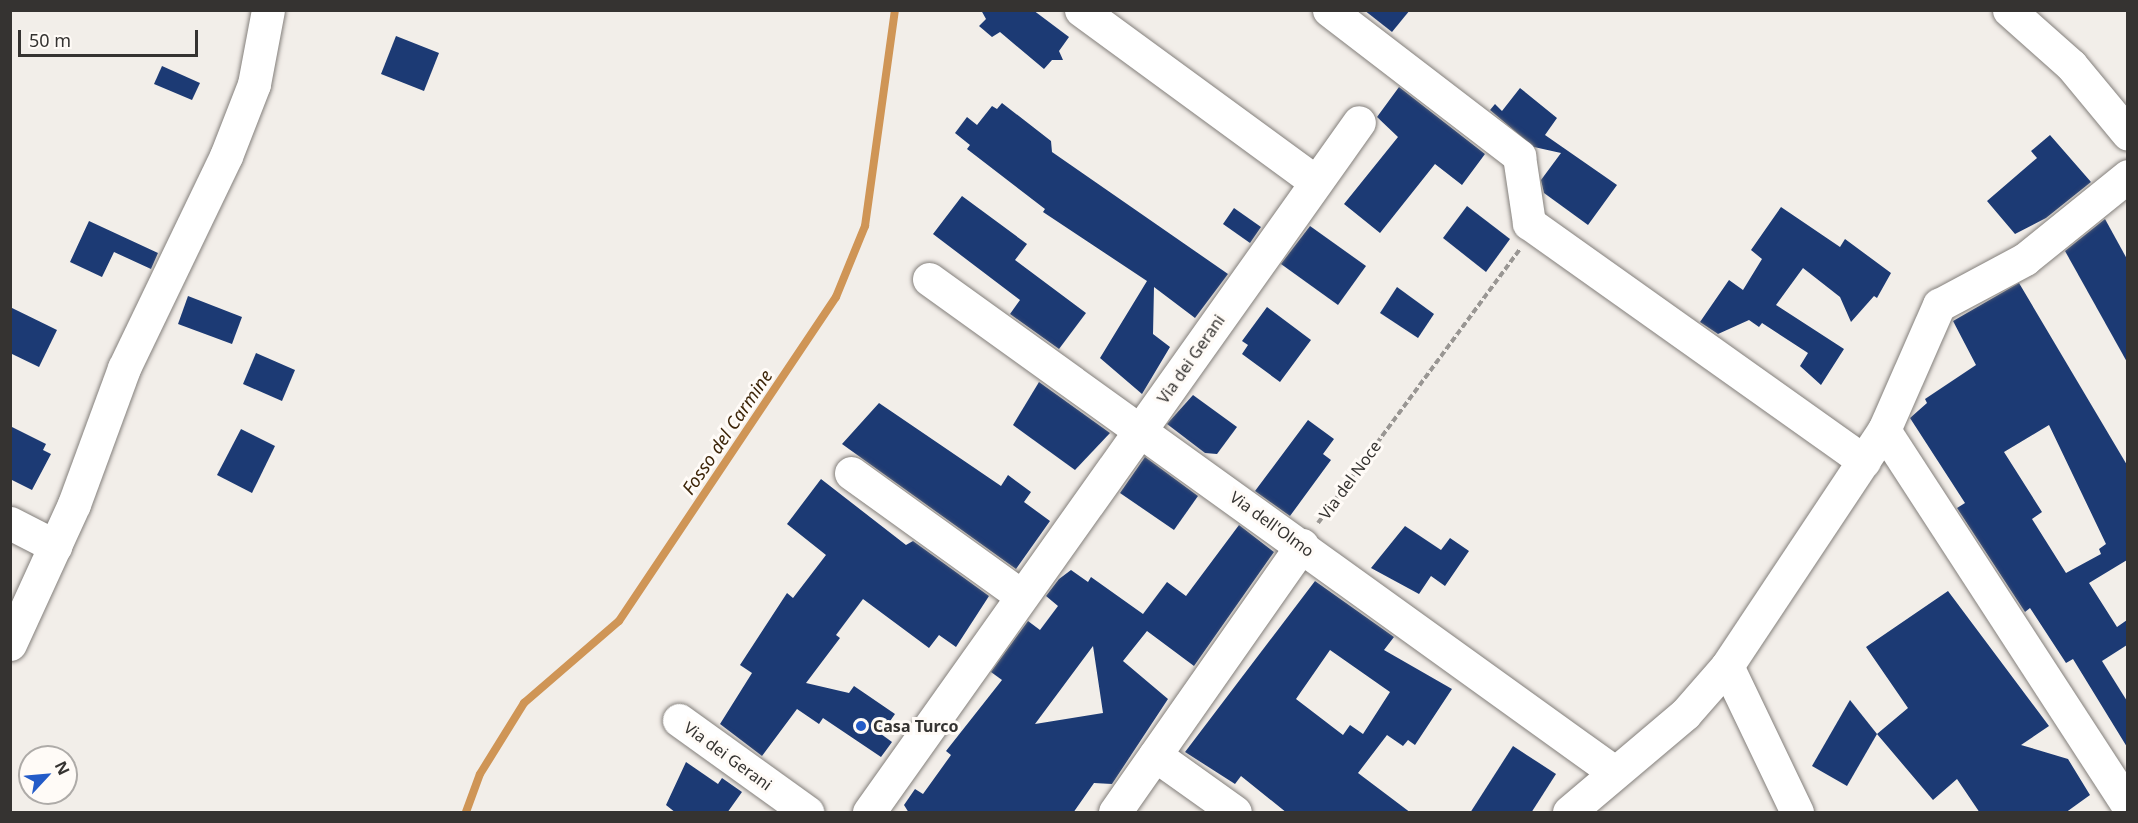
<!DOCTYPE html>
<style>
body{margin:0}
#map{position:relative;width:2138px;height:823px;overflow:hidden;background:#f2eee9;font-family:"Noto Sans",sans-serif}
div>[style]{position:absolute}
.stream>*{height:8px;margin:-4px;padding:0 4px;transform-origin:4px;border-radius:4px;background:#cf9556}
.building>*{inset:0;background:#1c3a74}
.path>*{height:4px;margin-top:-2px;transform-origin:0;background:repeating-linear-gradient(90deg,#999693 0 6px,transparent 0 9px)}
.roads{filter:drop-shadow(0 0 2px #837f7b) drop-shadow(0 0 2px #837f7b)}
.minor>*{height:33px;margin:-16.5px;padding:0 16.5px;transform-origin:16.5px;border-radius:16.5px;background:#fff}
.dots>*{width:16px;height:16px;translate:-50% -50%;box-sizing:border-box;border:3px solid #fffbf7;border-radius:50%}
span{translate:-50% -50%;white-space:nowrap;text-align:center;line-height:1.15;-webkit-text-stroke:6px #fffbf7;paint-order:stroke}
.street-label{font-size:16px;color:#353331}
.poi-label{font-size:16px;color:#353331;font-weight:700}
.left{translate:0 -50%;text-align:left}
.water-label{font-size:18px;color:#3c2407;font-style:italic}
.frame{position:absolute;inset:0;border:12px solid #353331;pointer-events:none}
.north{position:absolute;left:18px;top:745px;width:60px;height:60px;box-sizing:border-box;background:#fffbf7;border:2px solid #aeaba8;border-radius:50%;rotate:64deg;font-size:16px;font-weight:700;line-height:24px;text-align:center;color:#353331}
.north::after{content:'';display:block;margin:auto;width:21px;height:27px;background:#235bc8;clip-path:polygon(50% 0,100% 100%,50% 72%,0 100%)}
.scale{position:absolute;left:18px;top:30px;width:180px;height:27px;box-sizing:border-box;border:3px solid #353331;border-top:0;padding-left:8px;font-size:18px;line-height:21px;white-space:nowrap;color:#353331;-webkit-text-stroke:4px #fffbf7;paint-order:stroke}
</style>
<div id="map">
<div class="stream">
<div style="left:466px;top:812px;width:40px;rotate:-69.8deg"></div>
<div style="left:480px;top:774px;width:84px;rotate:-58.2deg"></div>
<div style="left:524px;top:703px;width:125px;rotate:-40.8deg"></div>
<div style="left:619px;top:621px;width:390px;rotate:-56.2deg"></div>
<div style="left:836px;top:297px;width:77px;rotate:-67.8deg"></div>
<div style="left:865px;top:226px;width:218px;rotate:-82.1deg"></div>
</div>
<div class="building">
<div style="clip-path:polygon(981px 10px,1033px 10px,1069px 37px,1059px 51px,1063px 60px,1052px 60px,1044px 69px,1000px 32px,992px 37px,979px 26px,986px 19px)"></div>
<div style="clip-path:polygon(1364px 10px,1410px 10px,1392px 32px)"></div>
<div style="clip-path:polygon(396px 36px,439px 53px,424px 91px,381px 74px)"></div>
<div style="clip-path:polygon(162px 66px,200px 83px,192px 100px,154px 84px)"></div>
<div style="clip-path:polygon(1399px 87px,1485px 154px,1462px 185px,1435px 164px,1380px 233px,1344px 204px,1398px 137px,1377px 117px)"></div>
<div style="clip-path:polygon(1520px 88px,1557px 118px,1545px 135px,1617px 185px,1588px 225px,1544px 193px,1541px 180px,1561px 153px,1534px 147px,1490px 110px,1495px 104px,1502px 111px)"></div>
<div style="clip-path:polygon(1002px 103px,1051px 141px,1052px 152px,1228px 274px,1195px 318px,1154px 287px,1153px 334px,1170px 347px,1142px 394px,1100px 358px,1147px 281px,1043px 212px,1045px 209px,967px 149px,970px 145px,955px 133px,967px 117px,977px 125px,992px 106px,997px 109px)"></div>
<div style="clip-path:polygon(2050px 135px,2091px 182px,2046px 218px,2015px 234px,1987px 201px,2037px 158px,2031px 151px)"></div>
<div style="clip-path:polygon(962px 196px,1027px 244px,1015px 260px,1086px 313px,1059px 349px,1010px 314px,1020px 300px,933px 234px)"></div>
<div style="clip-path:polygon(1467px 206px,1510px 239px,1486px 272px,1443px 238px)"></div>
<div style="clip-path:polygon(1781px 207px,1840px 247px,1845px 239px,1891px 273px,1877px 298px,1874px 296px,1851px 322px,1840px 297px,1803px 268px,1776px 305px,1844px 349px,1821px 385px,1800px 366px,1808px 353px,1762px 323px,1759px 327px,1749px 320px,1718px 334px,1700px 322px,1729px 280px,1743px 290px,1762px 259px,1751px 250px)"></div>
<div style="clip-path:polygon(1234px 208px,1261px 227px,1250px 243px,1223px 224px)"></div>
<div style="clip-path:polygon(2105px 219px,2127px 259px,2127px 362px,2065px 251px)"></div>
<div style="clip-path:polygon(89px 221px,158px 253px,151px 269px,114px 252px,102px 277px,70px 262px)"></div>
<div style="clip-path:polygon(1310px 226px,1366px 266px,1338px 305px,1281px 264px)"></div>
<div style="clip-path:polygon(evenodd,2019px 283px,2127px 465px,2127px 560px,2089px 583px,2117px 627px,2127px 620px,2127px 645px,2102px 661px,2127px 701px,2127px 747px,2073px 659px,2066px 663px,2030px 608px,2025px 612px,1957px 508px,1965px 503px,1910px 418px,1927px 403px,1925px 399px,1976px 365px,1953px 321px,2019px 283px,2049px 425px,2106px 544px,2099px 549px,2101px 554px,2066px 573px,2032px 519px,2042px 512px,2004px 452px,2049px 425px)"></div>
<div style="clip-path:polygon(1397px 287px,1434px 314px,1418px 338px,1380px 313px)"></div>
<div style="clip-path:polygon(188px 296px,242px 317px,232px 344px,178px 324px)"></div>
<div style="clip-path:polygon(10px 307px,57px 330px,39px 367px,10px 353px)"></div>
<div style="clip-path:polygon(1267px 307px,1311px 340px,1280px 382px,1242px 354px,1248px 345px,1242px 341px)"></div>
<div style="clip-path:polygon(256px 353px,295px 370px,282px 401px,243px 384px)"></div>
<div style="clip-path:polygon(1039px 382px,1110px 433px,1075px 470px,1013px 425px)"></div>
<div style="clip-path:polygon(1193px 395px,1237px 427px,1217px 454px,1205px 453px,1167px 424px)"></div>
<div style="clip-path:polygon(879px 403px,1001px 486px,1008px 475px,1031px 492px,1024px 502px,1050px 521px,1016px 569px,842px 444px)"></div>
<div style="clip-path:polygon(1308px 420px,1334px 439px,1323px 454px,1331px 460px,1290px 516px,1255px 491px)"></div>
<div style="clip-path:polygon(10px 426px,46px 444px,43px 450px,51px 454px,32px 490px,10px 479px)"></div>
<div style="clip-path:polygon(241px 429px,275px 446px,252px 493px,217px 475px)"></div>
<div style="clip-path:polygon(1145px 457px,1198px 496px,1174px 530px,1120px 493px)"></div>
<div style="clip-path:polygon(821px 479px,906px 545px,913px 541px,989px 596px,956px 647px,939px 635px,929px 648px,863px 599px,836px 635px,840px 638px,806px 683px,849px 693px,854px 686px,895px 714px,881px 734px,892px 742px,881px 757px,823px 718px,819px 724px,797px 709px,762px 756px,720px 724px,752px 673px,740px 665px,787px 593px,793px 598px,826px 555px,787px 524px)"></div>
<div style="clip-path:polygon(evenodd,1239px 525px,1274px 552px,1194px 666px,1147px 631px,1123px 661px,1168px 699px,1112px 784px,1094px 783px,1073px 813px,909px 813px,904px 805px,915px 789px,923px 794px,951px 755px,946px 751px,1002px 680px,991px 672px,1028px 621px,1040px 630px,1058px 606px,1046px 596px,1059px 579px,1071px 570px,1088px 582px,1091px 577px,1143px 614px,1167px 582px,1186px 596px,1239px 525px,1093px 646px,1103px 713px,1035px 724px,1093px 646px)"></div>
<div style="clip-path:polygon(1405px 526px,1441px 550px,1450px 538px,1469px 551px,1445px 586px,1431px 576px,1419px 594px,1371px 568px)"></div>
<div style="clip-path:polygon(evenodd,1315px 581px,1394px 637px,1384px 650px,1452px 689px,1415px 745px,1408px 740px,1403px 746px,1387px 735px,1358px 773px,1411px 813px,1287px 813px,1241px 776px,1235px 784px,1185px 752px,1315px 581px,1330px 650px,1390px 692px,1363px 734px,1350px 725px,1343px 735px,1296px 699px,1330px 650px)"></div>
<div style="clip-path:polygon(1948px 591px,2049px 726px,2021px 745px,2068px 759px,2090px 795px,2065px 813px,1980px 813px,1957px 779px,1933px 800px,1877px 734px,1908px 708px,1866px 647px)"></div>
<div style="clip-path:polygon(1850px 700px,1877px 734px,1847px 786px,1812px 766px)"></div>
<div style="clip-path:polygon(1513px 746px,1556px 774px,1531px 813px,1470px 813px)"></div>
<div style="clip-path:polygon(686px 762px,718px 784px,722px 778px,742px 792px,727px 813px,676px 813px,666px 805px)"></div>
</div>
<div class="path">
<div style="left:1318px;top:523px;width:340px;rotate:-53.6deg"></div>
</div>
<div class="roads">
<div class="minor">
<div style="left:1081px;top:10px;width:291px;rotate:36.2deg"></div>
<div style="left:1329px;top:10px;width:240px;rotate:37.5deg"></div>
<div style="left:1519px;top:156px;width:68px;rotate:81.5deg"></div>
<div style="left:1529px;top:223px;width:411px;rotate:35.4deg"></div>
<div style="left:2009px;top:10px;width:83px;rotate:41.6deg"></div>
<div style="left:2071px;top:65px;width:89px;rotate:50.4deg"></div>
<div style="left:929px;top:279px;width:844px;rotate:35.74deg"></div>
<div style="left:1884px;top:430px;width:448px;rotate:57deg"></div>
<div style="left:851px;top:473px;width:208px;rotate:35.8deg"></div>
<div style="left:10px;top:523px;width:51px;rotate:27.1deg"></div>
<div style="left:10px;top:644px;width:154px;rotate:-65.4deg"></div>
<div style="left:74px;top:504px;width:145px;rotate:-69.8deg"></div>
<div style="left:124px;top:368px;width:235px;rotate:-64.3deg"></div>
<div style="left:226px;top:156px;width:77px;rotate:-68.7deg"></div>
<div style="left:254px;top:84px;width:75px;rotate:-79.3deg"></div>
<div style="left:1727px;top:666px;width:162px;rotate:64.4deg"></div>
<div style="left:679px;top:720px;width:158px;rotate:35.7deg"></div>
<div style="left:1155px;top:755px;width:98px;rotate:35.5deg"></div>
<div style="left:869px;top:812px;width:846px;rotate:-54.62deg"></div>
<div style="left:1115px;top:812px;width:326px;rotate:-55deg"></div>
<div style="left:1569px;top:812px;width:152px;rotate:-40.2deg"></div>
<div style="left:1685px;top:714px;width:64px;rotate:-48.8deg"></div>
<div style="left:1727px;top:666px;width:283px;rotate:-56.4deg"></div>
<div style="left:1884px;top:430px;width:137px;rotate:-66.3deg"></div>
<div style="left:1939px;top:305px;width:98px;rotate:-28.1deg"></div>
<div style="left:2025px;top:259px;width:132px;rotate:-38.9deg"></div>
</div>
</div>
<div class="dots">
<div style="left:861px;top:726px;background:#235bc8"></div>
</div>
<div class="street-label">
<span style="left:1191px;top:359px;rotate:-55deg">Via dei Gerani</span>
<span style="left:1350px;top:480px;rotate:-54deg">Via del Noce</span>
<span style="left:1272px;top:524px;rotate:36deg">Via dell'Olmo</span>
<span style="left:728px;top:756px;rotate:36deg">Via dei Gerani</span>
</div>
<div class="poi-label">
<span class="left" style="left:873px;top:726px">Casa Turco</span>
</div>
<div class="water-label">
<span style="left:727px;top:432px;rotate:-56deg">Fosso del Carmine</span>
</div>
<div class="frame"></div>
<div class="north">N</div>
<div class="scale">50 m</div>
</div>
